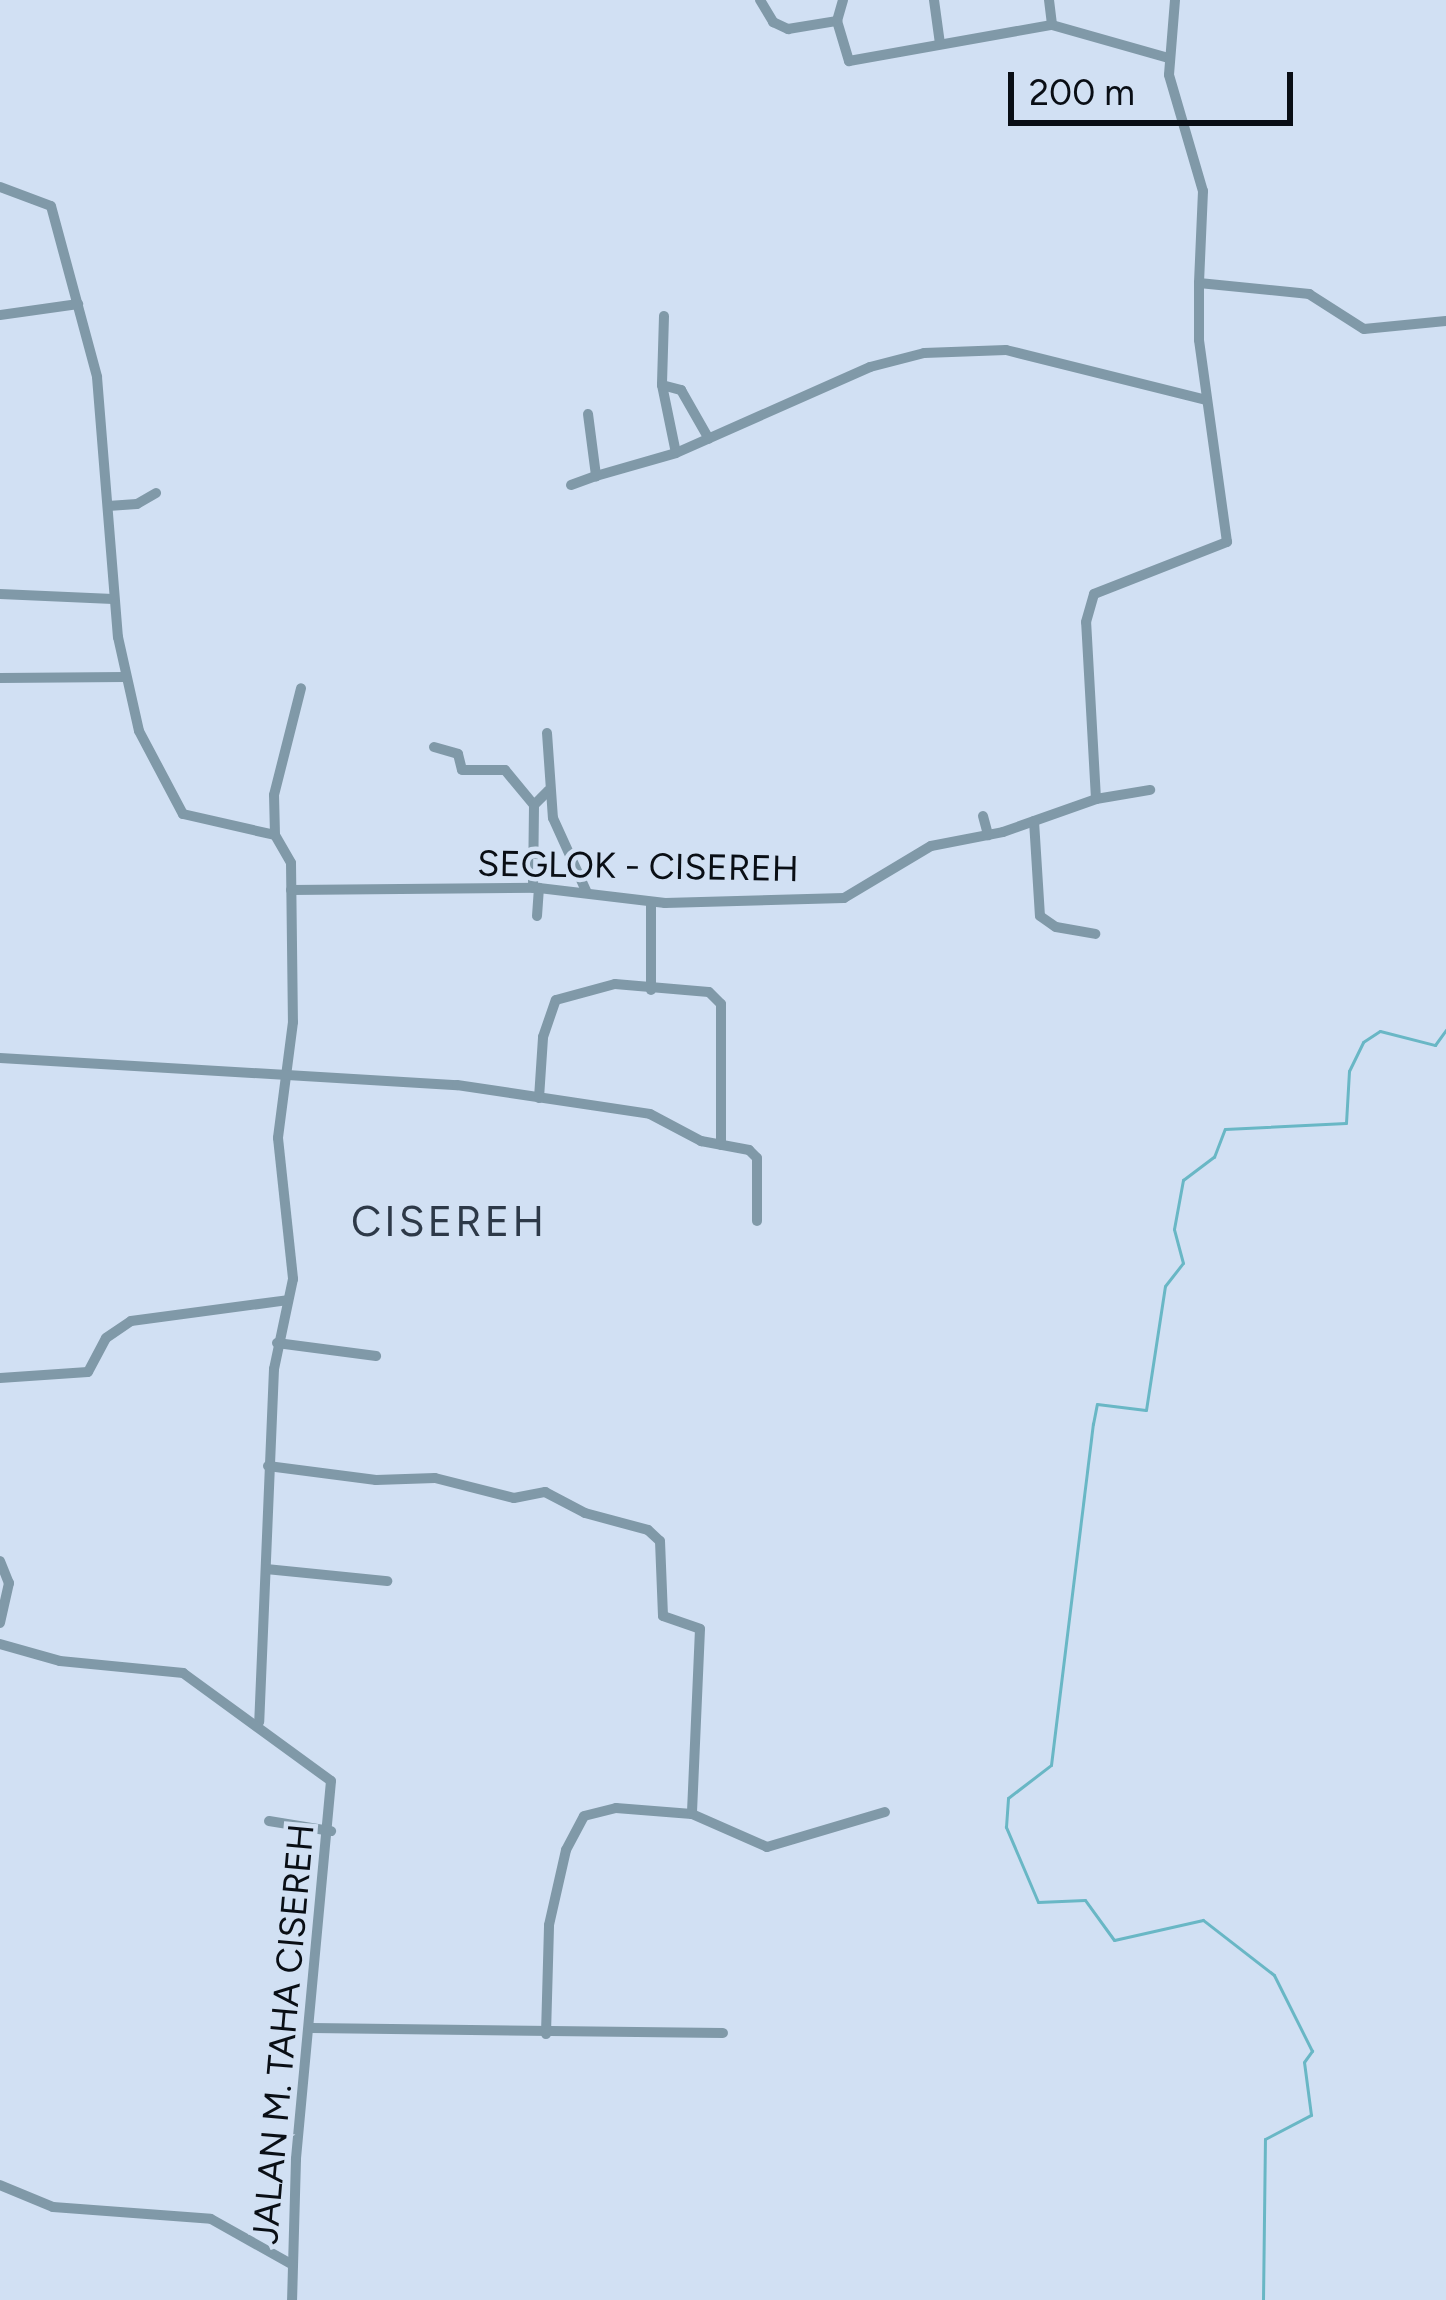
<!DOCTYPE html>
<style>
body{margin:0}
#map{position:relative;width:1446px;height:2300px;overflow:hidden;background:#d1e0f3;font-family:Figtree,sans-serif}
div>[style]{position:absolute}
.stream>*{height:3px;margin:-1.5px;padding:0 1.5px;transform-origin:1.5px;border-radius:1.5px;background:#69b7c5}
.street>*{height:10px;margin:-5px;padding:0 5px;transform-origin:5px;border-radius:5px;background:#8099a8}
span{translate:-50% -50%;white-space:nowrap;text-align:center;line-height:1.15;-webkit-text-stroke:9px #d1e0f3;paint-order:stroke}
.street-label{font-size:36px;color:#090e15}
.quarter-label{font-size:42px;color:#2d3948;letter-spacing:3px}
.scale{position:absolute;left:1008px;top:72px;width:285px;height:54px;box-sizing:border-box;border:6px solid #090e15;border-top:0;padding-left:15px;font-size:36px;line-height:42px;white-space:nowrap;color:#090e15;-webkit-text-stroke:9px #d1e0f3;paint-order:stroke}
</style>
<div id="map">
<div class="stream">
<div style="left:1263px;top:2300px;width:161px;rotate:-89.3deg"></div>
<div style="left:1265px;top:2139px;width:52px;rotate:-27.6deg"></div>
<div style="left:1311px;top:2115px;width:53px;rotate:-97.5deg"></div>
<div style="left:1304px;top:2062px;width:14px;rotate:-54deg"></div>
<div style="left:1312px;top:2051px;width:85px;rotate:-116.6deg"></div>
<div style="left:1274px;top:1975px;width:90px;rotate:-142.2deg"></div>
<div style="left:1203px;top:1920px;width:91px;rotate:167.3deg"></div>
<div style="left:1114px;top:1940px;width:49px;rotate:-125.9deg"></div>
<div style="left:1085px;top:1900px;width:47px;rotate:177.6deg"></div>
<div style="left:1038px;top:1902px;width:82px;rotate:-113.1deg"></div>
<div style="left:1006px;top:1827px;width:29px;rotate:-86deg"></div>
<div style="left:1008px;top:1798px;width:54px;rotate:-37.5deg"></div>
<div style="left:1051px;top:1765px;width:344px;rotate:-83deg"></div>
<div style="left:1093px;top:1424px;width:20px;rotate:-79deg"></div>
<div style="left:1097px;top:1404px;width:49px;rotate:7deg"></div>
<div style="left:1146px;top:1410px;width:125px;rotate:-81.3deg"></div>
<div style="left:1165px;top:1286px;width:29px;rotate:-52deg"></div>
<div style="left:1183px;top:1263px;width:35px;rotate:-105deg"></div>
<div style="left:1174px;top:1229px;width:50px;rotate:-79.6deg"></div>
<div style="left:1183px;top:1180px;width:39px;rotate:-37deg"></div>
<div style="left:1214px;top:1157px;width:30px;rotate:-69deg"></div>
<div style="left:1225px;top:1129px;width:121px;rotate:-2.8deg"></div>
<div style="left:1346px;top:1123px;width:52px;rotate:-86.7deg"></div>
<div style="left:1349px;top:1071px;width:32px;rotate:-64deg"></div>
<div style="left:1363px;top:1042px;width:20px;rotate:-33deg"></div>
<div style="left:1380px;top:1031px;width:57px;rotate:14.3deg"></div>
<div style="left:1435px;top:1045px;width:19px;rotate:-54deg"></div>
</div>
<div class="street">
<div style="left:760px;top:0;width:26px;rotate:59deg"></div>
<div style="left:773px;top:22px;width:17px;rotate:25deg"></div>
<div style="left:788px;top:29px;width:50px;rotate:-9.3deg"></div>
<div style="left:843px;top:0;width:22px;rotate:106deg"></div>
<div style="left:837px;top:21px;width:42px;rotate:73.3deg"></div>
<div style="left:849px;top:61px;width:206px;rotate:-10.1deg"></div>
<div style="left:1052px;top:25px;width:122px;rotate:15.8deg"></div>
<div style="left:934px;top:0;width:44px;rotate:82.2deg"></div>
<div style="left:1049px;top:0;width:25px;rotate:83deg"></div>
<div style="left:1175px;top:0;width:75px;rotate:94.6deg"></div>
<div style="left:1169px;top:75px;width:121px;rotate:73.7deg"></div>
<div style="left:1203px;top:191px;width:92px;rotate:92.5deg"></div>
<div style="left:0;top:187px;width:54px;rotate:20.4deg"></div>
<div style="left:51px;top:206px;width:177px;rotate:74.9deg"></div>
<div style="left:97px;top:377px;width:261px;rotate:85.4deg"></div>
<div style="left:118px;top:637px;width:96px;rotate:77.4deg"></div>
<div style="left:139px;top:731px;width:94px;rotate:62.1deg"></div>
<div style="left:183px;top:814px;width:94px;rotate:12.9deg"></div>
<div style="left:275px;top:835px;width:32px;rotate:60deg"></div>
<div style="left:291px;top:863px;width:159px;rotate:89.3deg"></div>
<div style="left:293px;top:1022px;width:117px;rotate:97.4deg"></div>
<div style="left:278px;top:1138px;width:142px;rotate:83.9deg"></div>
<div style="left:293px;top:1279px;width:92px;rotate:101.9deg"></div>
<div style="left:274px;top:1369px;width:353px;rotate:92.4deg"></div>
<div style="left:0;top:315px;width:79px;rotate:-8deg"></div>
<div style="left:664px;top:316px;width:69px;rotate:91.7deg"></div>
<div style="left:662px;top:385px;width:69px;rotate:78.4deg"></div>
<div style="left:662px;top:385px;width:20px;rotate:15deg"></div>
<div style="left:681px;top:390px;width:56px;rotate:60.3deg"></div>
<div style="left:588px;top:414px;width:63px;rotate:82.6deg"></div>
<div style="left:596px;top:476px;width:83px;rotate:-16deg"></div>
<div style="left:676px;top:453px;width:212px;rotate:-23.9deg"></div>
<div style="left:870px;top:367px;width:56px;rotate:-14.5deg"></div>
<div style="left:924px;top:353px;width:82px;rotate:-2.1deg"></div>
<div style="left:1006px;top:350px;width:206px;rotate:14deg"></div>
<div style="left:571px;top:485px;width:27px;rotate:-20deg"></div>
<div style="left:108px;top:506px;width:29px;rotate:-4deg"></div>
<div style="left:137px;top:504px;width:22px;rotate:-30deg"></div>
<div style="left:0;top:594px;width:113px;rotate:2.5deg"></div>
<div style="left:0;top:678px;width:125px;rotate:-0.5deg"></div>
<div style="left:547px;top:733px;width:85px;rotate:86deg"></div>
<div style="left:553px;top:818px;width:82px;rotate:65.6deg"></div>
<div style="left:434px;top:747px;width:25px;rotate:16deg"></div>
<div style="left:458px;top:754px;width:16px;rotate:76deg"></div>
<div style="left:462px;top:770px;width:43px"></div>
<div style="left:505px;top:770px;width:45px;rotate:50.4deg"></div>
<div style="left:534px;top:805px;width:20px;rotate:-45deg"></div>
<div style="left:1096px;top:799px;width:55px;rotate:-9.5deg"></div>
<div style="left:983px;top:816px;width:20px;rotate:75deg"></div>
<div style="left:1034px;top:821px;width:95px;rotate:86.4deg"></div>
<div style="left:1040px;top:916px;width:19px;rotate:35deg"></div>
<div style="left:1056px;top:927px;width:40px;rotate:10deg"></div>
<div style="left:275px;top:835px;width:40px;rotate:-91.4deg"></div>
<div style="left:274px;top:795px;width:110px;rotate:-75.8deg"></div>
<div style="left:533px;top:888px;width:83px;rotate:-89.3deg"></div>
<div style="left:291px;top:890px;width:248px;rotate:-0.5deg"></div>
<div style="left:539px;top:888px;width:127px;rotate:6.8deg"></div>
<div style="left:665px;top:903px;width:179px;rotate:-1.6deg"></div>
<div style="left:844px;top:898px;width:101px;rotate:-30.9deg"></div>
<div style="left:931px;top:846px;width:73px;rotate:-11deg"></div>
<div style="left:1003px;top:832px;width:99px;rotate:-19.5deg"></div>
<div style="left:1096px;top:799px;width:177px;rotate:-93.2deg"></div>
<div style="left:1086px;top:622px;width:29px;rotate:-74deg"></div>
<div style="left:1094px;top:594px;width:143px;rotate:-21.4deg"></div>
<div style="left:1227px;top:542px;width:204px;rotate:-97.9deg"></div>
<div style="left:1199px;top:340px;width:57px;rotate:-90deg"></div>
<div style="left:1199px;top:283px;width:111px;rotate:5.7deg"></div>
<div style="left:1309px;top:294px;width:65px;rotate:32.5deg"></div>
<div style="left:1364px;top:329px;width:82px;rotate:-5.6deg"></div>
<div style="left:537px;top:916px;width:28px;rotate:-86deg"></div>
<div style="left:651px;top:990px;width:88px;rotate:-90deg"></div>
<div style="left:0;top:1058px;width:458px;rotate:3.4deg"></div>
<div style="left:457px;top:1085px;width:195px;rotate:8.5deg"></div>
<div style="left:650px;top:1114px;width:58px;rotate:27.9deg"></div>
<div style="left:701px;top:1141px;width:49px;rotate:10.6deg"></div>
<div style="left:749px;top:1150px;width:11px;rotate:45deg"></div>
<div style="left:757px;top:1158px;width:63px;rotate:90deg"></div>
<div style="left:539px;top:1098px;width:61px;rotate:-86.2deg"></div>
<div style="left:543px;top:1037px;width:39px;rotate:-71deg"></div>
<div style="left:556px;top:1000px;width:61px;rotate:-15.2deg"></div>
<div style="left:615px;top:984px;width:94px;rotate:4.9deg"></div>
<div style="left:709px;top:992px;width:17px;rotate:45deg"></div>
<div style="left:721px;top:1004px;width:141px;rotate:90deg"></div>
<div style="left:277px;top:1343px;width:100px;rotate:7.5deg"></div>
<div style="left:0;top:1378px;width:88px;rotate:-3.9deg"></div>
<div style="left:88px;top:1372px;width:38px;rotate:-62deg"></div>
<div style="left:106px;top:1338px;width:30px;rotate:-34deg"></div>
<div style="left:131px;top:1321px;width:158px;rotate:-7.6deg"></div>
<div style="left:268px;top:1466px;width:109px;rotate:7.4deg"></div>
<div style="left:376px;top:1480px;width:59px;rotate:-1.9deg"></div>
<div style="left:435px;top:1478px;width:81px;rotate:14.2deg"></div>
<div style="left:514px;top:1498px;width:32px;rotate:-11deg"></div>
<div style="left:545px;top:1492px;width:45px;rotate:27.7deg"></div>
<div style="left:585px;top:1513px;width:65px;rotate:15.1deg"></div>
<div style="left:648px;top:1530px;width:16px;rotate:43deg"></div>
<div style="left:660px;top:1541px;width:75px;rotate:87.7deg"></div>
<div style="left:663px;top:1616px;width:39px;rotate:19deg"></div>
<div style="left:700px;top:1629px;width:185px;rotate:92.5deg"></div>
<div style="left:0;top:1561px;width:24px;rotate:68deg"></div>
<div style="left:9px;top:1583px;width:41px;rotate:102.7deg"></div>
<div style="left:266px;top:1569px;width:122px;rotate:5.7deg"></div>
<div style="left:0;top:1644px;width:62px;rotate:15.8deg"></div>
<div style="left:60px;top:1661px;width:124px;rotate:5.6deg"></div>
<div style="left:183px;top:1673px;width:183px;rotate:36.1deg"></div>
<div style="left:331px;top:1781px;width:380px;rotate:95.3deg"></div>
<div style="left:296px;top:2159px;width:141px;rotate:91.6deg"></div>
<div style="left:269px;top:1821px;width:63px;rotate:9.2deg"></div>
<div style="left:312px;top:2028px;width:411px;rotate:0.7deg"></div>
<div style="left:546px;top:2034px;width:109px;rotate:-88.4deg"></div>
<div style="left:549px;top:1925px;width:77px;rotate:-77.2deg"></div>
<div style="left:566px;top:1850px;width:38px;rotate:-62deg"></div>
<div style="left:584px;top:1816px;width:33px;rotate:-14deg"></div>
<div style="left:616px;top:1808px;width:76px;rotate:4.5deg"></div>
<div style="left:692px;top:1814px;width:82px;rotate:23.7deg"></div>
<div style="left:767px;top:1847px;width:123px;rotate:-16.5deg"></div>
<div style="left:0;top:2185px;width:57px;rotate:22.5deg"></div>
<div style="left:53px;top:2207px;width:158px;rotate:4.3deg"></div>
<div style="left:211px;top:2219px;width:94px;rotate:29.3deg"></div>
</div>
<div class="street-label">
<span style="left:638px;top:866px;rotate:1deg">SEGLOK - CISEREH</span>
<span style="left:283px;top:2034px;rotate:-85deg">JALAN M. TAHA CISEREH</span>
</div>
<div class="quarter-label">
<span style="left:449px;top:1222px">CISEREH</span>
</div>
<div class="scale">200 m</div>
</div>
